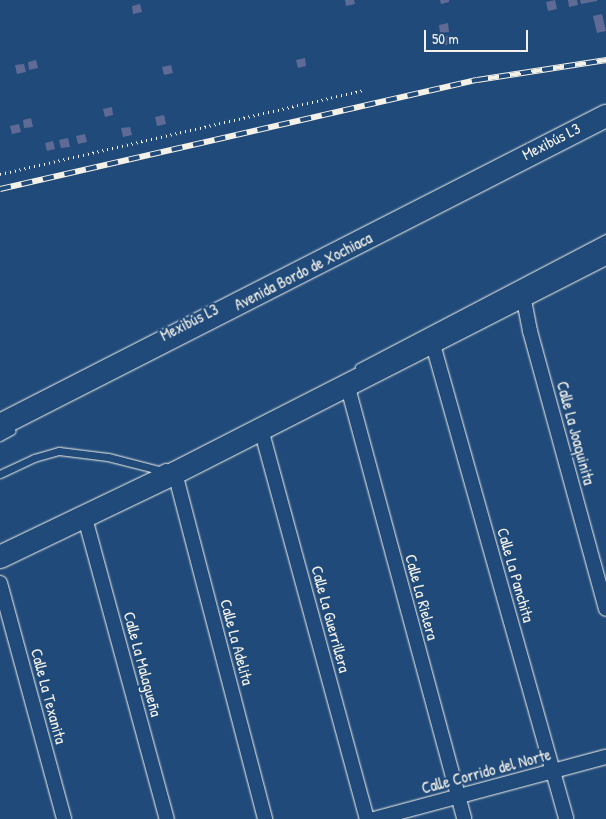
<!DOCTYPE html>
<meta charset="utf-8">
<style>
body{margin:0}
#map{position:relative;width:606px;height:819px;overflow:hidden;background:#1f4a7a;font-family:"Patrick Hand",sans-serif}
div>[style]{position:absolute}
.building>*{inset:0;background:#606b95}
.path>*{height:2.5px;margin-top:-1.25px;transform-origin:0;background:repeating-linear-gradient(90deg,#f4f1e8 0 1px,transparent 0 5px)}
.roads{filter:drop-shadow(0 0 1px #f4f1e8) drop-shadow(0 0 1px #f4f1e8)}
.service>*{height:7px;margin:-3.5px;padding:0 3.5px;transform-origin:3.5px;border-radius:3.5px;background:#1f4a7a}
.minor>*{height:14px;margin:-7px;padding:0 7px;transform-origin:7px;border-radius:7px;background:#1f4a7a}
.primary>*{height:22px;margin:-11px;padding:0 11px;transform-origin:11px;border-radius:11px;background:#1f4a7a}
.rail>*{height:5.5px;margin-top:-2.75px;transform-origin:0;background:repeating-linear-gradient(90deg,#1f4a7a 0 11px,#f4f1e8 0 22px);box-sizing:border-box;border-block:1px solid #f4f1e8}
span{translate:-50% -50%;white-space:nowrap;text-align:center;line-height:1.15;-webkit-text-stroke:4.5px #1f4a7a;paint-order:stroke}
.street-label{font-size:16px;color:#f4f1e8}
.scale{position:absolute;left:424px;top:30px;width:104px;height:22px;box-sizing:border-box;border:2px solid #f4f1e8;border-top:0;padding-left:6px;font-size:15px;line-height:18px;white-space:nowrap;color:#f4f1e8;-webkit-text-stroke:4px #1f4a7a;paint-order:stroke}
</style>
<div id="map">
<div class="building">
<div style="clip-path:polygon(345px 0,354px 0,355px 4px,346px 6px)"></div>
<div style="clip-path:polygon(440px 0,449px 0,449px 2px,441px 4px)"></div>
<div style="clip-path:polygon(555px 0,557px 9px,548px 11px,546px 2px)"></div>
<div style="clip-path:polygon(568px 0,577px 0,578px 5px,569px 7px)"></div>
<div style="clip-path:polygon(580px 0,597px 0,597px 1px,581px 4px)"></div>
<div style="clip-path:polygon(140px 4px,142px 12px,133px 14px,132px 6px)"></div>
<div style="clip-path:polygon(602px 14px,606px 31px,597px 33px,593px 16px)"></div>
<div style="clip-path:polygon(448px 23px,449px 32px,440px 33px,439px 25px)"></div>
<div style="clip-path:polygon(451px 35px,453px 44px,444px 45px,442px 37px)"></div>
<div style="clip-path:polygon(305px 58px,306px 66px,298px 68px,296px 60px)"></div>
<div style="clip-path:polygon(36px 60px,38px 68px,29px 70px,28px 62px)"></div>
<div style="clip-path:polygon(24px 64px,26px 72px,17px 74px,15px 65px)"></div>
<div style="clip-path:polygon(171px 65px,173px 73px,164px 75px,162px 67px)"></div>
<div style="clip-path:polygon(112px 107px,113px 115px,105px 117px,103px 109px)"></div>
<div style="clip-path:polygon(164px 115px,166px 124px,157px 126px,155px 117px)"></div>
<div style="clip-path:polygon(31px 118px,33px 127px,24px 128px,23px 120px)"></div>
<div style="clip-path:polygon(19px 124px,21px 132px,12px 134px,10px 126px)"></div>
<div style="clip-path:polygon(130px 127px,132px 135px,123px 137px,121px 128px)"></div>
<div style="clip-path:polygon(85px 134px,87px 142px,78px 144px,76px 136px)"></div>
<div style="clip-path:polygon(68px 138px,70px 147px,61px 148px,59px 140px)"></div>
<div style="clip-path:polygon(53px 141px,55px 149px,47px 151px,45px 143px)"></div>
</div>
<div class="path">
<div style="left:0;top:174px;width:374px;rotate:-13deg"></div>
</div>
<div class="roads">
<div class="service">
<div style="left:359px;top:367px;width:279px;rotate:-27.6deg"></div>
<div style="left:0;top:437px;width:13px;rotate:-29deg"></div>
<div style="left:0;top:474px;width:38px;rotate:-25deg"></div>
<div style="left:34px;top:458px;width:26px;rotate:-16deg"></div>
<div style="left:59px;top:451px;width:49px;rotate:7deg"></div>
<div style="left:108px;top:457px;width:53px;rotate:14.3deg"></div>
<div style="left:159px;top:470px;width:7px;rotate:-27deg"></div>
</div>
<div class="minor">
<div style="left:523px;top:295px;width:37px;rotate:79deg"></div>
<div style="left:530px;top:331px;width:288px;rotate:74.7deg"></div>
<div style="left:432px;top:341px;width:496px;rotate:74.3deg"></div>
<div style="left:347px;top:384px;width:450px;rotate:74.9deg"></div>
<div style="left:261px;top:429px;width:404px;rotate:74.8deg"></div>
<div style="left:175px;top:473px;width:358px;rotate:75.4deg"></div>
<div style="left:85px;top:518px;width:312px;rotate:74.8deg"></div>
<div style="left:0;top:583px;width:245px;rotate:74.8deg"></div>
<div style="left:374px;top:819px;width:240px;rotate:-15deg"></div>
</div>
<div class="primary">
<div style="left:0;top:425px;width:680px;rotate:-27.02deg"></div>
<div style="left:0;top:557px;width:194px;rotate:-25.6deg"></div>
<div style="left:175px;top:473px;width:484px;rotate:-27deg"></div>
</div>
</div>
<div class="rail">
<div style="left:0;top:189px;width:489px;rotate:-12.9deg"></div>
<div style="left:477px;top:80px;width:131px;rotate:-8.8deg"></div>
</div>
<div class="street-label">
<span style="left:551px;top:141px;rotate:-27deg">Mexibús L3</span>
<span style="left:303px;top:271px;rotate:-27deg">Avenida Bordo de Xochiaca</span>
<span style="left:189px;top:322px;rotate:-27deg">Mexibús L3</span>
<span style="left:576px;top:433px;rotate:75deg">Calle La Joaquinita</span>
<span style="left:516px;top:575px;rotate:74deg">Calle La Panchita</span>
<span style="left:422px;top:597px;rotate:75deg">Calle La Rielera</span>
<span style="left:331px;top:619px;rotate:75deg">Calle La Guerrillera</span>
<span style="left:237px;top:642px;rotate:75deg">Calle La Adelita</span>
<span style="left:143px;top:664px;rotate:75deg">Calle La Malagueña</span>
<span style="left:49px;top:696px;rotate:75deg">Calle La Texanita</span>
<span style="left:486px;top:771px;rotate:-15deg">Calle Corrido del Norte</span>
</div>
<div class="scale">50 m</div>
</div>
